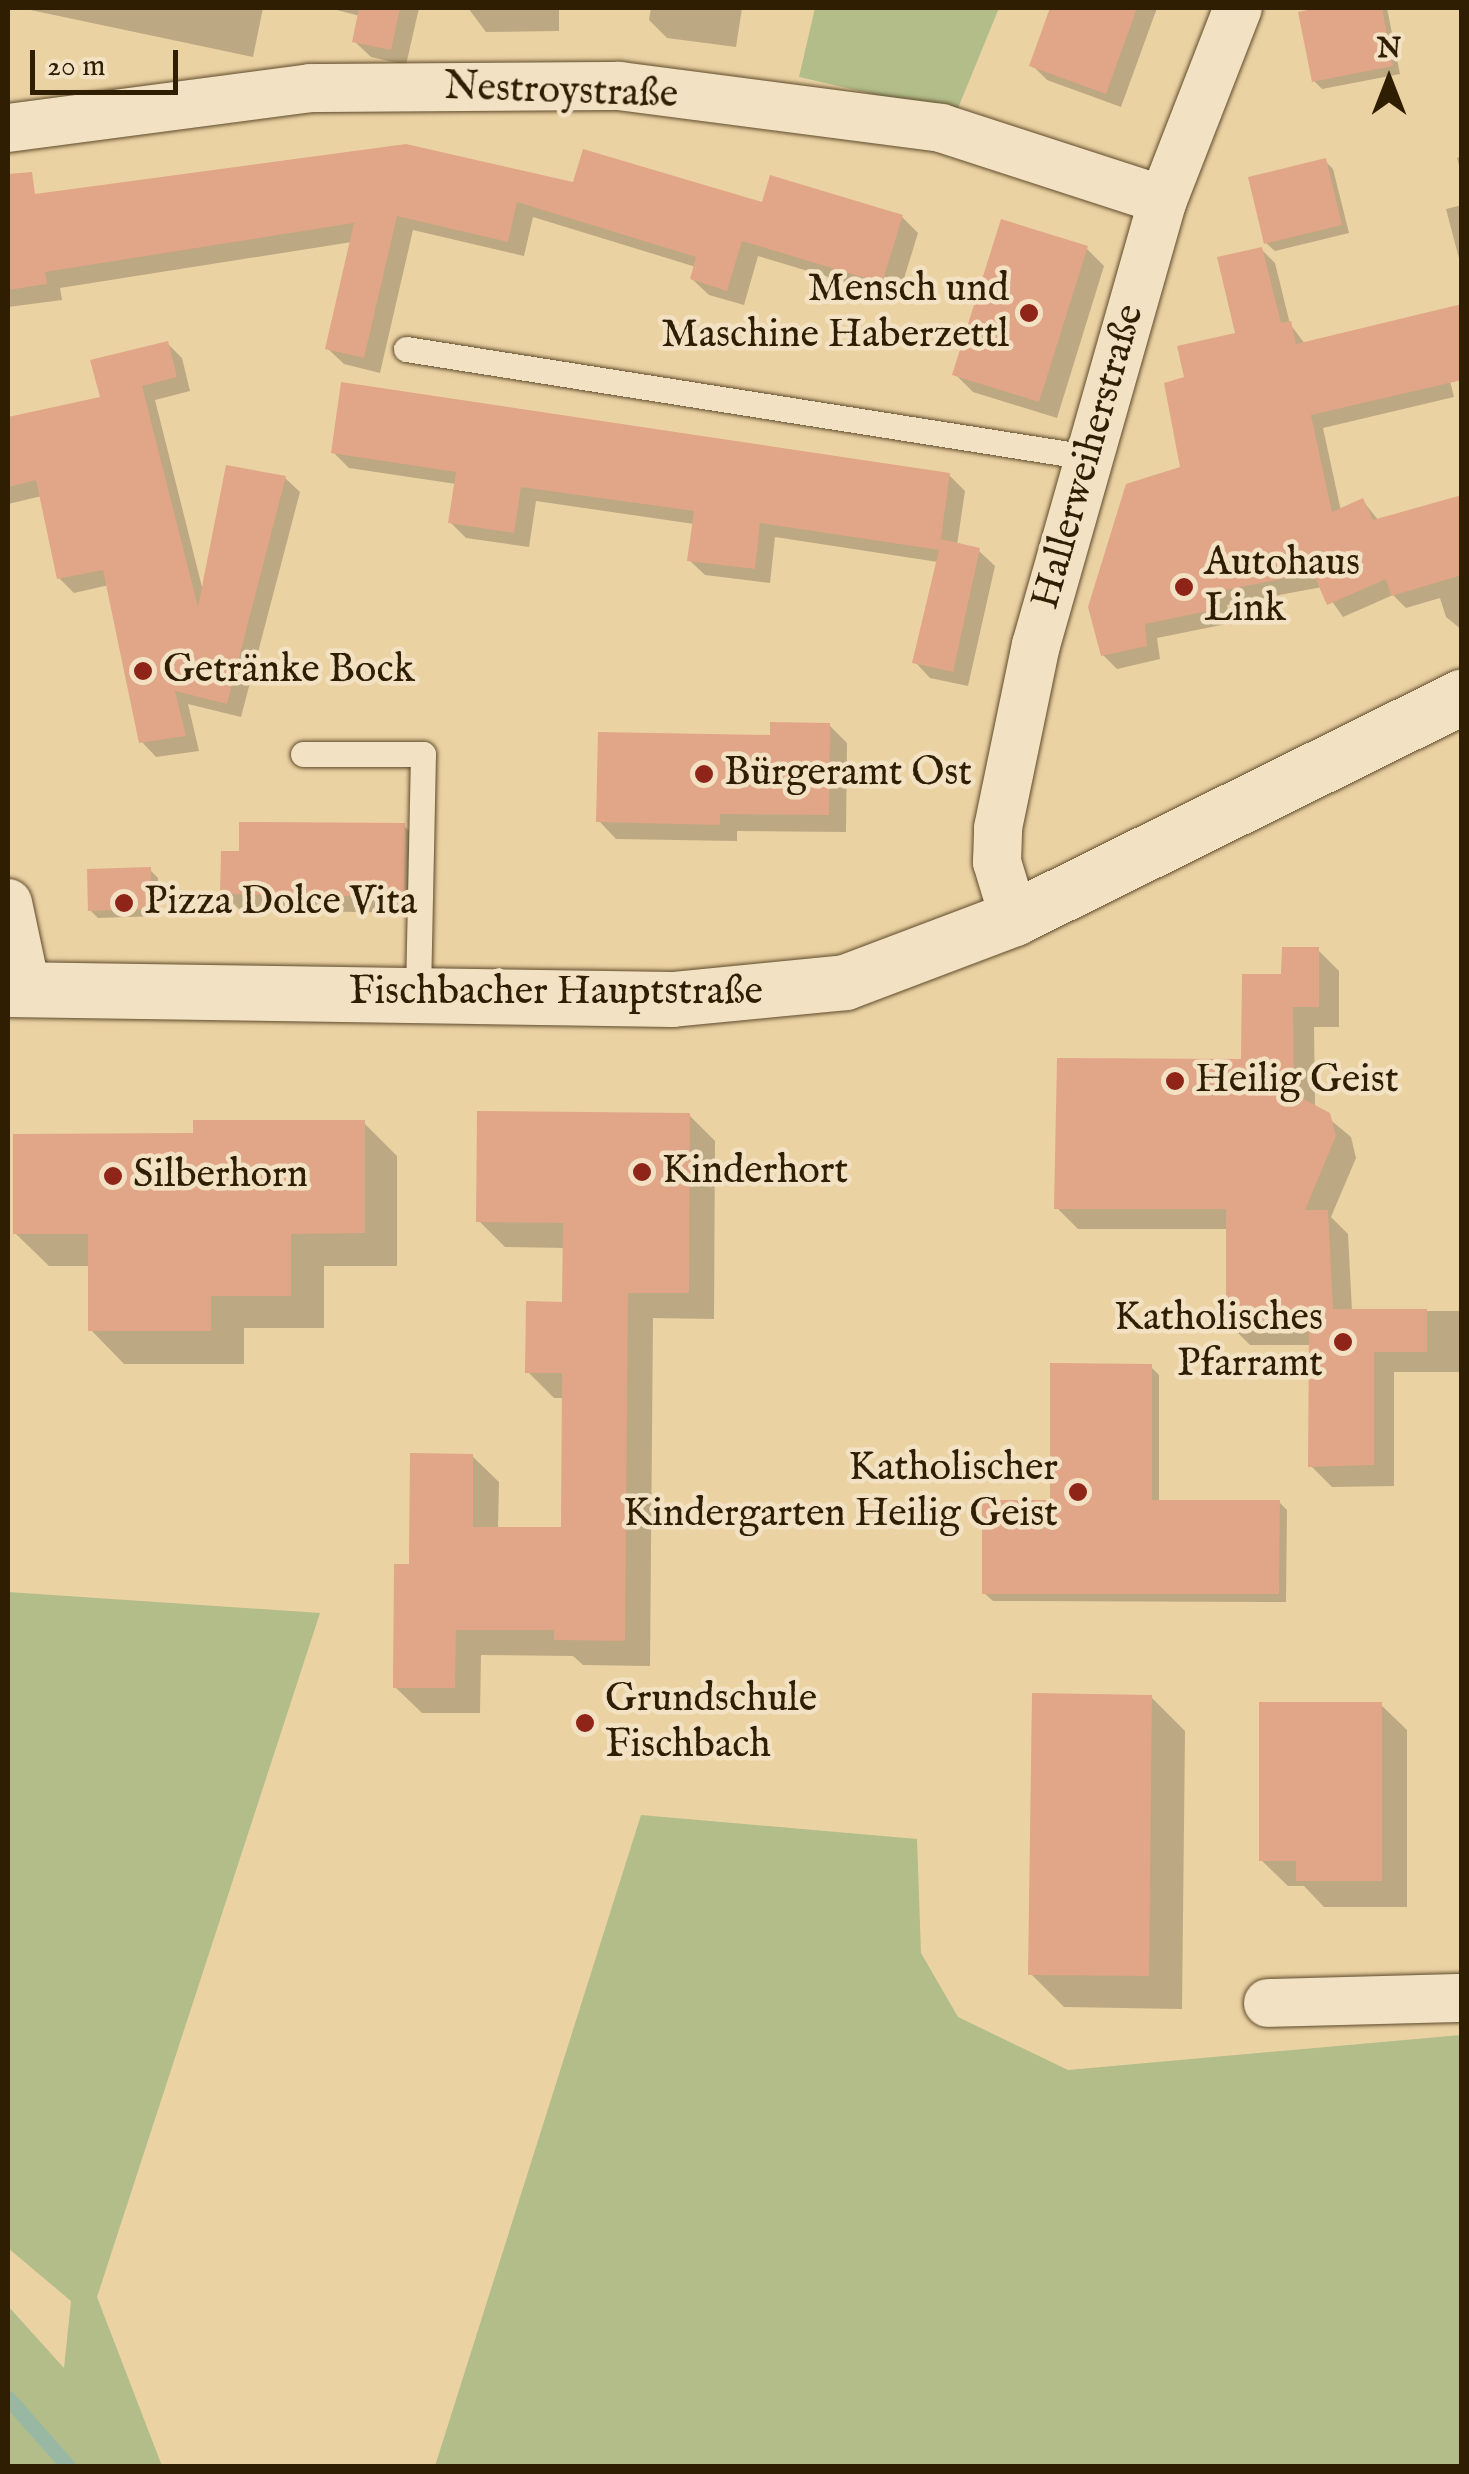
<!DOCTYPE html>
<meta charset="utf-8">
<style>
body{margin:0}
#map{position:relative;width:1469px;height:2474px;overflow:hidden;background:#ebd2a3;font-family:"IM FELL English",serif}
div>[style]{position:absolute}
.green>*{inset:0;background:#b2bd8a}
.shadow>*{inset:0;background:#0003}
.stream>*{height:15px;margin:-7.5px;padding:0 7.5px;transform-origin:7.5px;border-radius:7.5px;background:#99b8a3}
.building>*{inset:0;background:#e1a587}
.roads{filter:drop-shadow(0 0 2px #5f4b2b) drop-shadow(0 0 2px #5f4b2b)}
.lane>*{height:25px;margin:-12.5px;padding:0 12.5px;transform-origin:12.5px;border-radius:12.5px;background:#f2e2c3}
.street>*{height:48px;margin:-24px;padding:0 24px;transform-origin:24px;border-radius:24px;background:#f2e2c3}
.secondary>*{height:55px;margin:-27.5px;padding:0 27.5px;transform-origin:27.5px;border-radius:27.5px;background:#f2e2c3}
.dots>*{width:28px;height:28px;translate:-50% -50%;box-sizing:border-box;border:5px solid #f2e2c3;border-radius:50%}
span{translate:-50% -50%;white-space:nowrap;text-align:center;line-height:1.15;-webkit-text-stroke:9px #f2e2c3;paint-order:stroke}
.street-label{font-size:40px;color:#301e03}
.poi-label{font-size:40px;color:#301e03}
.right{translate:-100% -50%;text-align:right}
.left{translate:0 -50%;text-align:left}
.frame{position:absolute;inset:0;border:10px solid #301e03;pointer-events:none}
.north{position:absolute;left:1339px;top:30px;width:100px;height:100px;-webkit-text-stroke:8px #f2e2c3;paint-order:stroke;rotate:0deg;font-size:28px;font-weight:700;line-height:40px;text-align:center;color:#301e03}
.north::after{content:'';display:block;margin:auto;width:35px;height:45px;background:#301e03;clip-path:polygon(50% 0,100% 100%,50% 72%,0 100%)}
.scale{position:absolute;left:30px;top:50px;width:148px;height:45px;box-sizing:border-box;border:5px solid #301e03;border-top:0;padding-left:12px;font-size:30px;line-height:35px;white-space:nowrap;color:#301e03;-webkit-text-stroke:8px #f2e2c3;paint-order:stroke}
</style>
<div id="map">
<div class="green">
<div style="clip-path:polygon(815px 8px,999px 8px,956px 113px,799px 77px)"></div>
<div style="clip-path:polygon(8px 1592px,320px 1613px,97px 2297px,162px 2466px,8px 2466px,8px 2306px,64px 2368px,71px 2301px,8px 2248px)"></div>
<div style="clip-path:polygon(641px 1815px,917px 1839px,921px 1953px,958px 2017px,1068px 2070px,1461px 2035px,1461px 2466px,435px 2466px)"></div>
</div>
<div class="shadow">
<div style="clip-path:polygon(21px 8px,263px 8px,253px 57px)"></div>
<div style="clip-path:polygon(329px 8px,419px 8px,406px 65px,371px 57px,354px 41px,360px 16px)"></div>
<div style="clip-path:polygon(468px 8px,559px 8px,559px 31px,486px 32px)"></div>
<div style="clip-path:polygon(651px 8px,742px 8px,736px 47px,667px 38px,649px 20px)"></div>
<div style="clip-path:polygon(1052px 8px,1157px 8px,1121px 107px,1047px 80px,1032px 65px)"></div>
<div style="clip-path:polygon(1331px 8px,1387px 8px,1400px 74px,1322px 89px,1314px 81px,1301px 13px)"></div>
<div style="clip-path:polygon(406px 147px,575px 185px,902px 217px,918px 233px,898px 298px,758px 256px,744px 305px,709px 295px,692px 279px,696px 267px,533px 217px,524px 256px,413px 230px,380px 373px,344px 364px,327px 348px,352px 242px,60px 288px,62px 300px,8px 307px,8px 200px)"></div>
<div style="clip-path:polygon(1462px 156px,1462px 177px,1457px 158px)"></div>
<div style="clip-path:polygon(1325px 161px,1333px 169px,1349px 233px,1275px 251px,1266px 243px)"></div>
<div style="clip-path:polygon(1462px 205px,1462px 270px,1446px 209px)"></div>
<div style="clip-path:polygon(1086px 248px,1104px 266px,1057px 418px,973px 392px,955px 374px)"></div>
<div style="clip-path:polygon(1261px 249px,1275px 263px,1290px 324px,1305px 344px,1437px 329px,1454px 397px,1323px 428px,1341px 511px,1363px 501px,1379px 521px,1462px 498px,1462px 630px,1446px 617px,1440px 598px,1406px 608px,1393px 595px,1343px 617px,1322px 587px,1227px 605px,1231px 623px,1157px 638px,1160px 659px,1117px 669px,1103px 655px,1183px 469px,1186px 379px,1238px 335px)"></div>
<div style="clip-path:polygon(167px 343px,182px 358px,190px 391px,155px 400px,203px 591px,285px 478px,300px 492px,241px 717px,188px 704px,199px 751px,156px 757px,142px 742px,109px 585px,74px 593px,59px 578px,42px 496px,8px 504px,8px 420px,103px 399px)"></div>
<div style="clip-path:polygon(334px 453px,949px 475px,965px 491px,957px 545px,979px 551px,995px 566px,968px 686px,930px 678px,915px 662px,938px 562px,775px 537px,770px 583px,705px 575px,689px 560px,694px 524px,536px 501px,529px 547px,466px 538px,450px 522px,456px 484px,349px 468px)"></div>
<div style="clip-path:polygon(829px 725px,847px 743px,846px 832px,737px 831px,737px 841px,616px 839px,599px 821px,772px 737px)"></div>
<div style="clip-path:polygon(404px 826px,422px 843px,421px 913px,240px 910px,222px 892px)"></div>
<div style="clip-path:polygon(150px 870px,158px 878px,159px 916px,98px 918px,90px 910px)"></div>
<div style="clip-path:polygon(1318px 950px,1339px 971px,1339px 1027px,1314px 1027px,1315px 1107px,1351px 1137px,1356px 1158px,1331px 1217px,1348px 1234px,1352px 1311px,1462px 1311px,1462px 1372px,1394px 1372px,1394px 1486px,1332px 1487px,1311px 1466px,1311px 1345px,1250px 1345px,1228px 1323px,1229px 1229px,1078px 1229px,1057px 1208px,1244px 1061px,1284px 976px)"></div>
<div style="clip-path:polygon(689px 1115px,715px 1141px,714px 1319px,653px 1318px,650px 1666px,583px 1665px,573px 1656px,481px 1655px,480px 1713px,422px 1713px,395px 1687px,412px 1567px,472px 1456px,499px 1482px,498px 1529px,563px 1530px,564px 1398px,554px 1398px,528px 1372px,565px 1304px,565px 1248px,505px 1247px,479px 1221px)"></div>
<div style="clip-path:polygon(364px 1123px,397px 1156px,397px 1266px,324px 1266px,324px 1328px,244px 1328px,244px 1364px,124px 1364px,91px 1330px,91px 1266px,49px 1266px,15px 1233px)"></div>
<div style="clip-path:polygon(1150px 1366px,1159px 1375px,1159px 1502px,1279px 1502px,1287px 1510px,1286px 1602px,993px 1601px,984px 1593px)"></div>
<div style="clip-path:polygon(1151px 1697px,1185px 1731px,1182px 2009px,1064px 2007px,1031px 1974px)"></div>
<div style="clip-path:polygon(1380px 1704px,1407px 1730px,1407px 1907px,1324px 1907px,1304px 1886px,1288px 1886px,1261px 1860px)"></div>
</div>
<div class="stream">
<div style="left:8px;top:2398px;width:91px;rotate:48.6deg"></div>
</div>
<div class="building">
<div style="clip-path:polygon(359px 8px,400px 8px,391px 50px,352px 42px)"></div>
<div style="clip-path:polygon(1050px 8px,1137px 8px,1106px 94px,1029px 66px)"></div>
<div style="clip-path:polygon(1318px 8px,1382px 8px,1393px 66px,1312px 82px,1298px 12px)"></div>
<div style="clip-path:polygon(406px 144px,573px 182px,583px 149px,762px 202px,770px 175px,903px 215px,882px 283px,742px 241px,727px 291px,690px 279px,696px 257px,517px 202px,508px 242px,397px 216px,364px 358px,325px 349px,354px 223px,45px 272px,47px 284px,8px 290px,8px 174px,32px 172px,35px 194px)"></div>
<div style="clip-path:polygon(1326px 158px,1342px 225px,1264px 244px,1248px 177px)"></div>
<div style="clip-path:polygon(1001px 219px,1088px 246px,1039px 402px,952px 375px)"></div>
<div style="clip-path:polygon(1262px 247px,1281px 323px,1291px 321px,1296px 344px,1462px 304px,1462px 380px,1311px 415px,1332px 512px,1363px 498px,1373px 520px,1462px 495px,1462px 575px,1391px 596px,1386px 579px,1327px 605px,1313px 573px,1215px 592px,1218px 609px,1145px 624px,1147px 646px,1101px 656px,1088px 607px,1126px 484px,1180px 467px,1164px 383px,1184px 377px,1177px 346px,1235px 333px,1217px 257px)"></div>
<div style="clip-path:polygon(168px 341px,177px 377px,142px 386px,198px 607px,226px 465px,286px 476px,227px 704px,175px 691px,186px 736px,139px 743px,103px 570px,57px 579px,36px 480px,8px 487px,8px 417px,100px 397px,90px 360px)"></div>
<div style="clip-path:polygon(341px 382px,950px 473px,940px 545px,941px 539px,980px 548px,953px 672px,912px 663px,939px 550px,760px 523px,755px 569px,687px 561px,694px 511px,521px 487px,514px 533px,448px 523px,456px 472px,331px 453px)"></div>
<div style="clip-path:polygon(770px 722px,830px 723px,829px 815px,720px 814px,720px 825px,596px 822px,598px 732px,770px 735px)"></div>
<div style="clip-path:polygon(239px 822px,405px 823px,404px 897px,220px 894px,221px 851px,239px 851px)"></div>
<div style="clip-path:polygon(151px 867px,152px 909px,88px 911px,87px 869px)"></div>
<div style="clip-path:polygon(1282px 947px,1319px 947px,1319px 1007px,1293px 1007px,1294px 1094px,1330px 1113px,1336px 1136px,1305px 1210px,1328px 1210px,1333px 1309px,1427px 1309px,1427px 1352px,1374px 1352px,1374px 1465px,1308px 1467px,1309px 1325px,1226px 1324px,1226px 1209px,1054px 1209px,1057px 1058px,1241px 1059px,1242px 974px,1281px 974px)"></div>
<div style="clip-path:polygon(477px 1111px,690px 1113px,689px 1293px,628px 1293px,625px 1641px,554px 1640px,554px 1630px,456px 1630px,455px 1688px,393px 1688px,394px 1564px,409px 1564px,410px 1453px,473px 1454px,473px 1527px,561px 1527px,562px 1373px,525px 1373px,526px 1301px,562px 1302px,563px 1223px,476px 1222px)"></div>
<div style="clip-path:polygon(193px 1120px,365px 1120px,365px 1233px,291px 1234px,291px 1296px,211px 1296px,211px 1331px,88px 1331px,88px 1234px,13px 1234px,13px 1134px,193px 1133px)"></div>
<div style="clip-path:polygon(1050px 1363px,1152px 1364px,1152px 1500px,1280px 1500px,1279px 1594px,982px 1594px,982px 1500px,1050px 1500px)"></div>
<div style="clip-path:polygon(1032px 1693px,1152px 1695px,1149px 1976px,1028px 1975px)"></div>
<div style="clip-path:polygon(1259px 1702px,1382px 1702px,1382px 1881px,1296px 1881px,1296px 1861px,1259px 1861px)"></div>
</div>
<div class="roads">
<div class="lane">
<div style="left:406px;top:349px;width:690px;rotate:9deg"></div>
<div style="left:303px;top:754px;width:120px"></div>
<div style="left:423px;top:754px;width:243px;rotate:91.2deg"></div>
</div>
<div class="street">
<div style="left:8px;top:128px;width:305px;rotate:-7.5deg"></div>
<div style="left:310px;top:88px;width:309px;rotate:-0.4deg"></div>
<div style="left:619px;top:86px;width:325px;rotate:7.4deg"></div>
<div style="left:941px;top:128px;width:233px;rotate:18deg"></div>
<div style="left:8px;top:903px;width:87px;rotate:78deg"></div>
<div style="left:1014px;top:918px;width:59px;rotate:-106.9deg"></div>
<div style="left:997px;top:862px;width:34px;rotate:-88deg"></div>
<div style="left:998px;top:828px;width:187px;rotate:-78.3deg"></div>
<div style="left:1036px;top:645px;width:463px;rotate:-74.1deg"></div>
<div style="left:1163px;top:200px;width:206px;rotate:-68.7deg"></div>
<div style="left:1268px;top:2003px;width:194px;rotate:-1.5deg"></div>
</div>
<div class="secondary">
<div style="left:8px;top:989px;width:664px;rotate:0.86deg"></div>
<div style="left:672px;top:999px;width:174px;rotate:-5.6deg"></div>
<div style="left:845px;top:982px;width:181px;rotate:-20.7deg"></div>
<div style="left:1014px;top:918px;width:500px;rotate:-26.3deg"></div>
</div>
</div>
<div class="dots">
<div style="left:1029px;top:313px;background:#8f2418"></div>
<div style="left:1184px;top:587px;background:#8f2418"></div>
<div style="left:143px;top:671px;background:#8f2418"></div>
<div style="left:704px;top:774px;background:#8f2418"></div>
<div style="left:124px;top:903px;background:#8f2418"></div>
<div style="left:1175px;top:1081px;background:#8f2418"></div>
<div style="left:642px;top:1172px;background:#8f2418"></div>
<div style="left:113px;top:1176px;background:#8f2418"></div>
<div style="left:1343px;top:1342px;background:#8f2418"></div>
<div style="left:1078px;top:1492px;background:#8f2418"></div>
<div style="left:585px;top:1723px;background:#8f2418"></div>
</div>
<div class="street-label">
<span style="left:561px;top:92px;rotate:2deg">Nestroystraße</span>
<span style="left:1089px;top:457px;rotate:-74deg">Hallerweiherstraße</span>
<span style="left:556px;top:993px">Fischbacher Hauptstraße</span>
</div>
<div class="poi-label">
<span class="right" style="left:1009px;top:313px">Mensch und<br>Maschine Haberzettl</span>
<span class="left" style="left:1204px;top:587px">Autohaus<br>Link</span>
<span class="left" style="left:163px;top:671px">Getränke Bock</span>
<span class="left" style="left:724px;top:774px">Bürgeramt Ost</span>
<span class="left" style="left:144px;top:903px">Pizza Dolce Vita</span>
<span class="left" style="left:1195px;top:1081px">Heilig Geist</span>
<span class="left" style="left:662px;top:1172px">Kinderhort</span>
<span class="left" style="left:133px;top:1176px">Silberhorn</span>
<span class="right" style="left:1323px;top:1342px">Katholisches<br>Pfarramt</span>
<span class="right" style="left:1058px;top:1492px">Katholischer<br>Kindergarten Heilig Geist</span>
<span class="left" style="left:605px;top:1723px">Grundschule<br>Fischbach</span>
</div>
<div class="frame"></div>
<div class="north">N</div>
<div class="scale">20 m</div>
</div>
